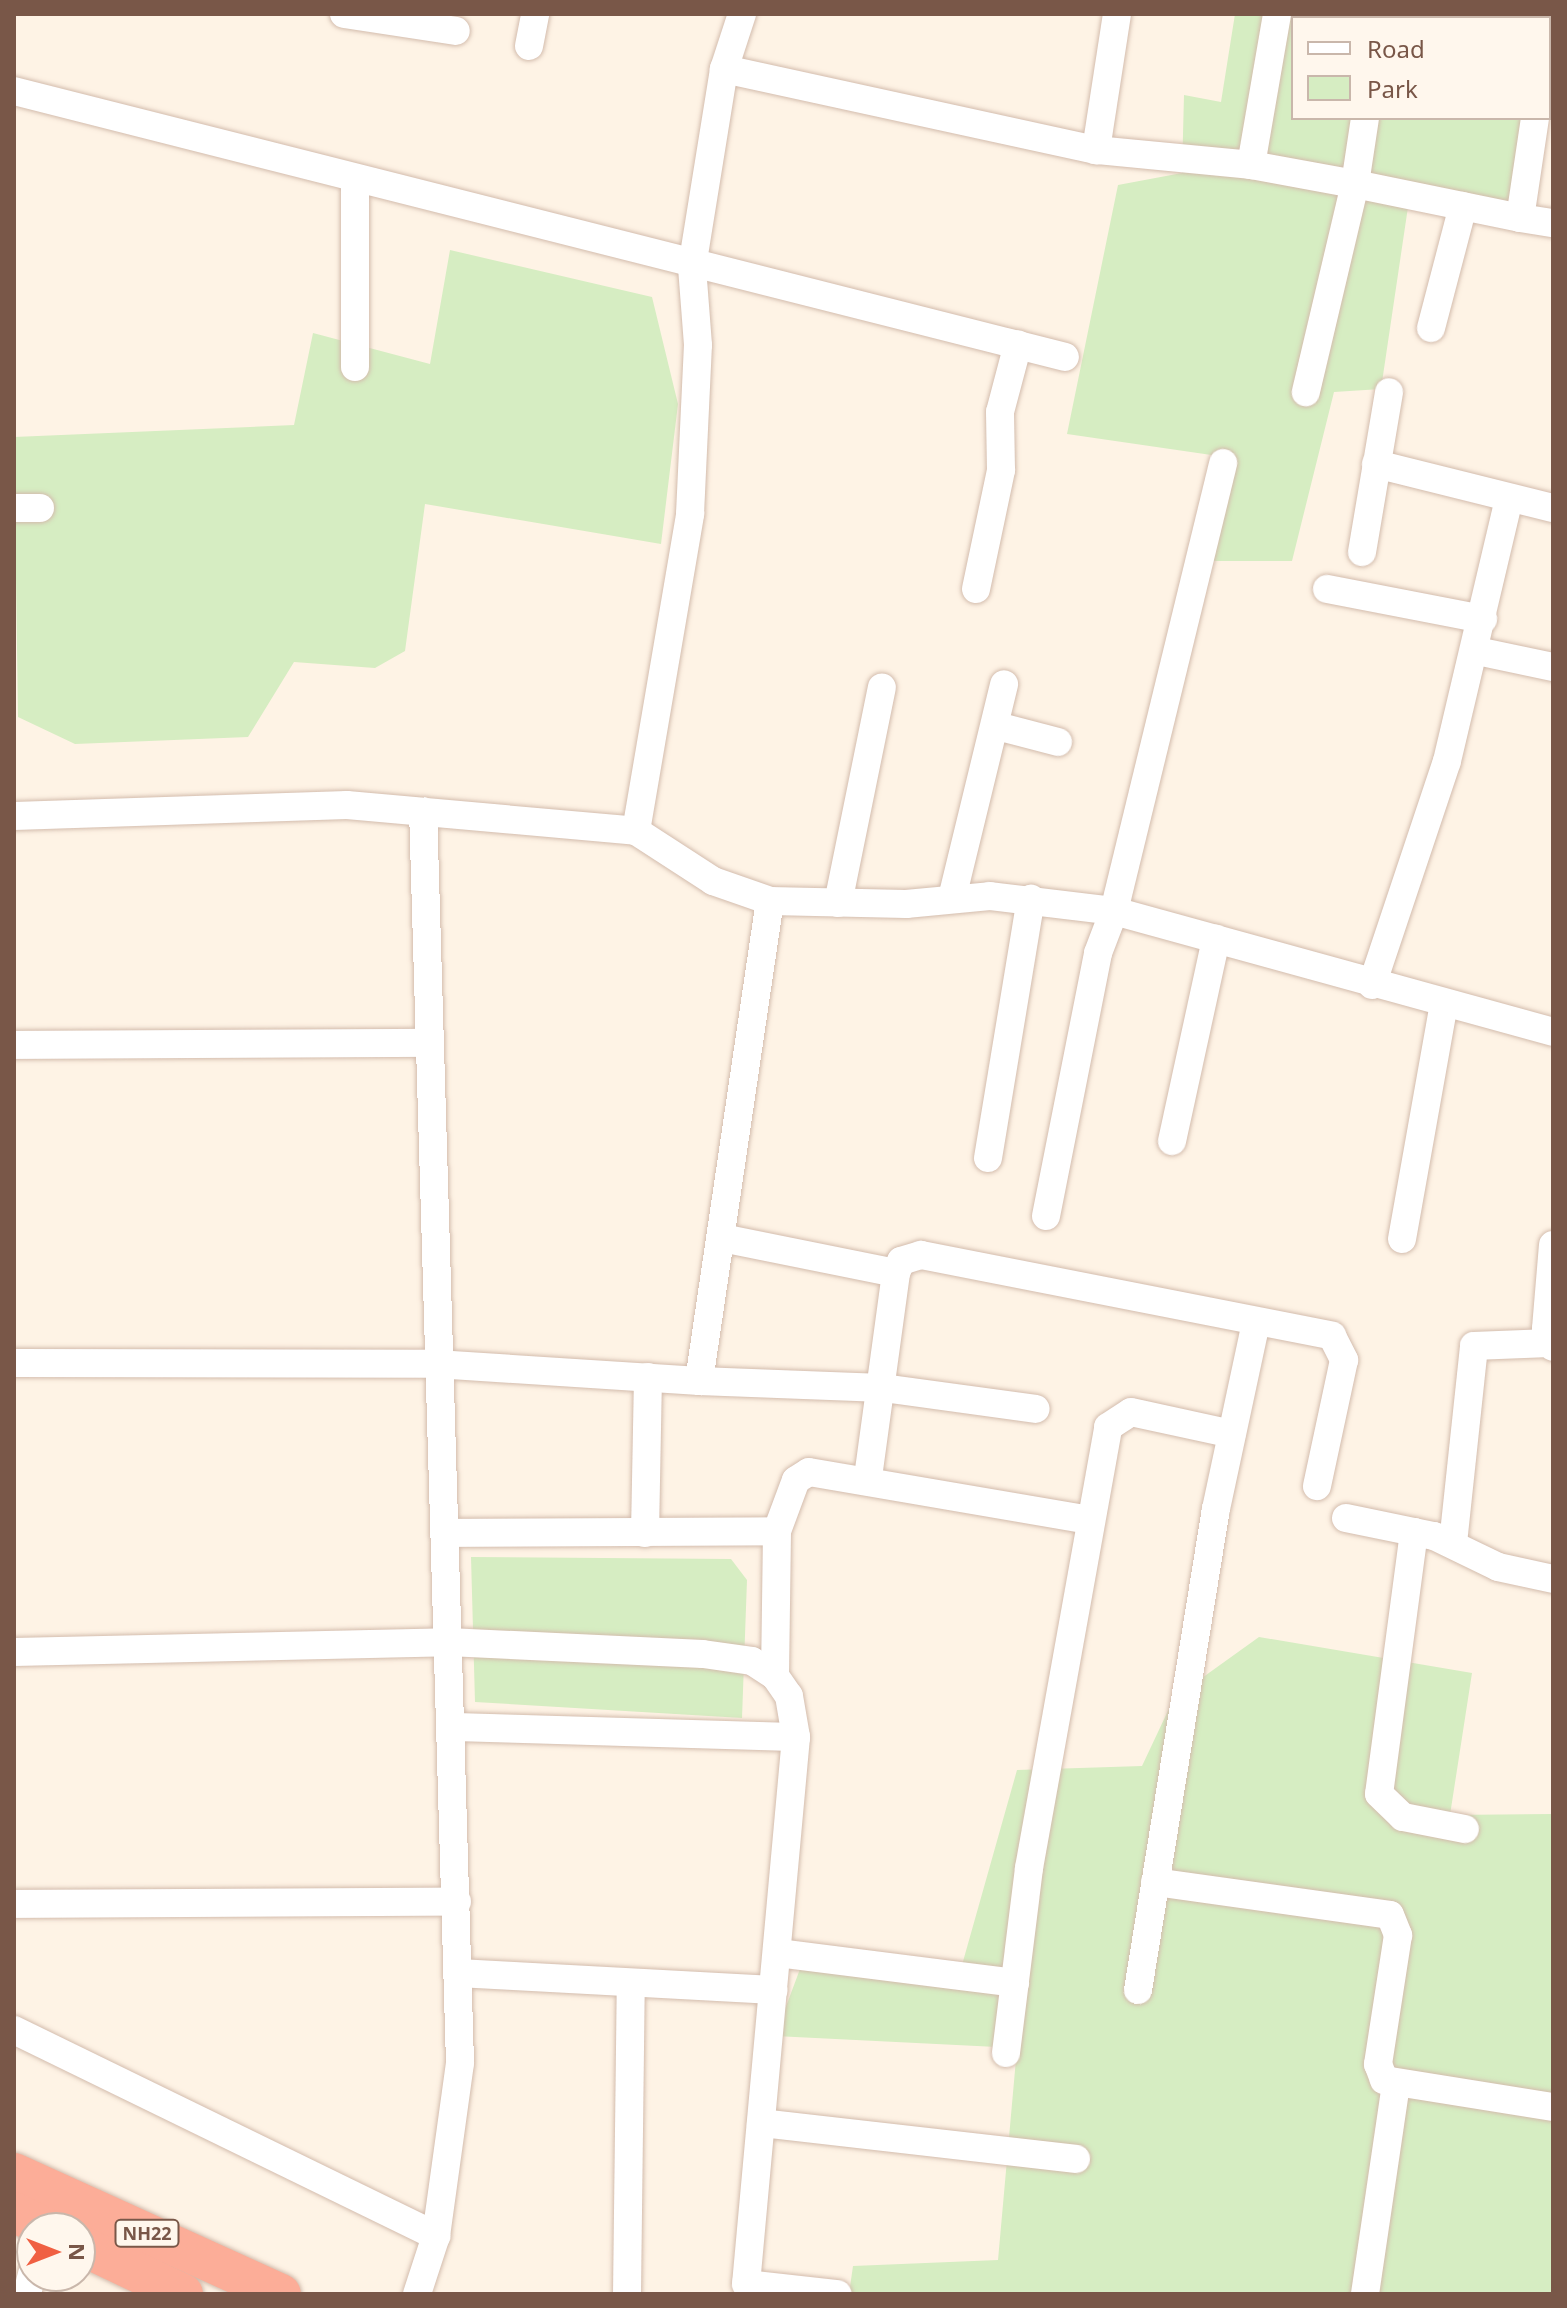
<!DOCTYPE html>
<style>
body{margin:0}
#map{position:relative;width:1567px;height:2308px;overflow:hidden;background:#fef3e5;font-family:"Noto Sans",sans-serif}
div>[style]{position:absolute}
.green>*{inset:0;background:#d6edc2}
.roads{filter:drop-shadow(0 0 2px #d3bcad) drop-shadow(0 0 2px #d3bcad)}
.minor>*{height:28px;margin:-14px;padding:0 14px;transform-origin:14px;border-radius:14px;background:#fff}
.highway>*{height:40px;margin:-20px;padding:0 20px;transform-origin:20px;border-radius:20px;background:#fcad98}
span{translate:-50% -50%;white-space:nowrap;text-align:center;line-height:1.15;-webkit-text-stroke:6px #fff7ed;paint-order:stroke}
.shield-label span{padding:2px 6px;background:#fff7ed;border:2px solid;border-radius:6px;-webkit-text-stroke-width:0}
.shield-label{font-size:18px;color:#795748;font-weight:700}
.frame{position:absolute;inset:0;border:16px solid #795748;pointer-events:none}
.legend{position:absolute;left:1291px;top:16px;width:260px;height:104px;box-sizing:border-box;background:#fff7ed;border:2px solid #c9b7ab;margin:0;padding:10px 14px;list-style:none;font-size:24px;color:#795748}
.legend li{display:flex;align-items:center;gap:16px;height:40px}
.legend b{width:40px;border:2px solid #c9b7ab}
.north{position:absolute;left:16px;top:2212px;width:80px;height:80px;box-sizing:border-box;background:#fff7ed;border:2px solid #c9b7ab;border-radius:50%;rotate:90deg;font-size:22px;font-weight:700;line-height:32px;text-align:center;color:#795748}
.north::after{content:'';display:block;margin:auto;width:28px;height:36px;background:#f06042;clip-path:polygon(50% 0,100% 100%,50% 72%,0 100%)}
</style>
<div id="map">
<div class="green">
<div style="clip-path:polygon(1235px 14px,1536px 14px,1293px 18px,1293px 118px,1525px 118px,1515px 216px,1408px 207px,1381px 389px,1334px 392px,1292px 561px,1212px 561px,1232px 458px,1067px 434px,1118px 185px,1182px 173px,1184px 95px,1221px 102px)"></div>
<div style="clip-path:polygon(450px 250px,652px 297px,678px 404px,661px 544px,425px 504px,405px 651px,375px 668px,294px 662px,248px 737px,75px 744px,18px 717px,14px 437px,294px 425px,313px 333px,430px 364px)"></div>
<div style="clip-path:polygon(471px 1557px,731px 1559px,747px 1580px,742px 1718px,475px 1702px)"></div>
<div style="clip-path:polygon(1259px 1637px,1472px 1673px,1450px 1815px,1553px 1814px,1553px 2294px,849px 2294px,853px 2266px,998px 2260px,1017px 2048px,775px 2036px,800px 1969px,962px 1965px,1017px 1770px,1142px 1766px,1174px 1698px)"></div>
</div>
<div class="roads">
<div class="minor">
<div style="left:344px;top:14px;width:113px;rotate:8.6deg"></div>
<div style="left:742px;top:14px;width:58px;rotate:108.1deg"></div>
<div style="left:724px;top:69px;width:381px;rotate:12.3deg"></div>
<div style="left:1117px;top:14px;width:138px;rotate:98.8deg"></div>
<div style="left:1096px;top:150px;width:156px;rotate:5.5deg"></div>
<div style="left:1251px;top:165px;width:153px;rotate:-80.2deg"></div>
<div style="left:1374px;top:18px;width:4px;rotate:-76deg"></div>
<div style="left:1549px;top:18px;width:4px;rotate:-90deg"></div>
<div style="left:529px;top:46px;width:33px;rotate:-79deg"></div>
<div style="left:14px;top:91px;width:1084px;rotate:14.2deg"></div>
<div style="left:1365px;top:118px;width:67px;rotate:98.6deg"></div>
<div style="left:1355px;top:184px;width:168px;rotate:11.6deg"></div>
<div style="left:1535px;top:118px;width:101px;rotate:98.5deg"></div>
<div style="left:1520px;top:218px;width:33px;rotate:9deg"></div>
<div style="left:1251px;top:165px;width:106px;rotate:10.4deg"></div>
<div style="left:1355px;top:184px;width:214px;rotate:103.3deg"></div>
<div style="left:355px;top:180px;width:187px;rotate:90deg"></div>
<div style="left:1431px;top:328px;width:126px;rotate:-75.3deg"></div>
<div style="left:1376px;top:464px;width:182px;rotate:14deg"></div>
<div style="left:14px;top:508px;width:26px"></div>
<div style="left:1362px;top:552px;width:162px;rotate:-80.4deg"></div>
<div style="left:976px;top:589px;width:122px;rotate:-78.1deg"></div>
<div style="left:1001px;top:470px;width:58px;rotate:-91deg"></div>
<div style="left:1000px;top:412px;width:70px;rotate:-75.2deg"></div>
<div style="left:1327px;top:589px;width:159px;rotate:10.9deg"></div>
<div style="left:1477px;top:651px;width:78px;rotate:11.9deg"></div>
<div style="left:997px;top:726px;width:63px;rotate:14.7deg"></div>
<div style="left:14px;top:816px;width:333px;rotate:-1.9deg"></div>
<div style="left:347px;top:805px;width:290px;rotate:5.1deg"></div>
<div style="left:636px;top:831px;width:92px;rotate:33deg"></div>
<div style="left:713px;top:881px;width:60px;rotate:19.3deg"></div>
<div style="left:770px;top:901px;width:136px;rotate:1.3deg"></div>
<div style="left:906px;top:904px;width:84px;rotate:-5.4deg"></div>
<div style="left:990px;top:896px;width:125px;rotate:6.9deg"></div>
<div style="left:1114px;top:911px;width:455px;rotate:15.4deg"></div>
<div style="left:636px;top:831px;width:322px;rotate:-80.3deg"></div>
<div style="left:690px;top:514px;width:169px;rotate:-87.3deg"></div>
<div style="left:698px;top:345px;width:78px;rotate:-94.4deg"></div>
<div style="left:692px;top:267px;width:201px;rotate:-80.8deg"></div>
<div style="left:952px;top:898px;width:220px;rotate:-76.3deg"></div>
<div style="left:838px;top:903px;width:220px;rotate:-78.5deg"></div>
<div style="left:1372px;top:985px;width:236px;rotate:-71.5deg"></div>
<div style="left:1447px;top:761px;width:270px;rotate:-76.7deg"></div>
<div style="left:14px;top:1045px;width:414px;rotate:-0.3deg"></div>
<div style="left:1172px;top:1141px;width:207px;rotate:-77.7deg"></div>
<div style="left:988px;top:1158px;width:263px;rotate:-80.6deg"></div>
<div style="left:1046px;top:1216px;width:268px;rotate:-78.8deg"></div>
<div style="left:1098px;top:953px;width:45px;rotate:-69.1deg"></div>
<div style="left:1114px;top:911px;width:461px;rotate:-76.3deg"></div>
<div style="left:722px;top:1238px;width:177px;rotate:11.4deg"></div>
<div style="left:896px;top:1273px;width:206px;rotate:97.8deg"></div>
<div style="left:1402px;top:1239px;width:239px;rotate:-79.9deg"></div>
<div style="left:1553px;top:1245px;width:84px;rotate:94.8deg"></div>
<div style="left:1546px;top:1329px;width:19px;rotate:69deg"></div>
<div style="left:896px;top:1273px;width:13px;rotate:-67deg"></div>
<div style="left:901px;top:1261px;width:21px;rotate:-17deg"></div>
<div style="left:921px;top:1255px;width:419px;rotate:11.1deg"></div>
<div style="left:1332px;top:1336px;width:27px;rotate:63deg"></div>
<div style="left:1344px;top:1360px;width:129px;rotate:102.1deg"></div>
<div style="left:14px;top:1363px;width:422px;rotate:0.1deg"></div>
<div style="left:436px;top:1364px;width:264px;rotate:3.7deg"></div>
<div style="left:699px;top:1381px;width:485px;rotate:-81.6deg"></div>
<div style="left:699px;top:1381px;width:184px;rotate:2.2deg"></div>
<div style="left:883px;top:1388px;width:154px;rotate:7.8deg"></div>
<div style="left:1346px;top:1518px;width:90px;rotate:11.6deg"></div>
<div style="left:1434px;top:1536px;width:71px;rotate:25.8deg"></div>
<div style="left:1498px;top:1567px;width:56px;rotate:12.3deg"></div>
<div style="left:1414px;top:1532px;width:264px;rotate:97.6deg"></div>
<div style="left:1379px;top:1794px;width:33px;rotate:44deg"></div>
<div style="left:1403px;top:1817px;width:63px;rotate:11deg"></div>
<div style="left:445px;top:1533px;width:332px;rotate:-0.3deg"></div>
<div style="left:645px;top:1533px;width:156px;rotate:-88.9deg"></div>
<div style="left:1453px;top:1543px;width:198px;rotate:-83.9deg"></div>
<div style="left:1474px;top:1346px;width:75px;rotate:-2.3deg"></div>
<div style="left:14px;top:1652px;width:434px;rotate:-1.3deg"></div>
<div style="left:448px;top:1642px;width:255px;rotate:2.7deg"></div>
<div style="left:703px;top:1654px;width:49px;rotate:8.1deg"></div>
<div style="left:752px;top:1661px;width:27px;rotate:33deg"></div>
<div style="left:775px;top:1676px;width:24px;rotate:55deg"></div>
<div style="left:789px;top:1696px;width:42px;rotate:80.3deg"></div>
<div style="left:796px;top:1737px;width:549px;rotate:95.22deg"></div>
<div style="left:746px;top:2284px;width:92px;rotate:6.3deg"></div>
<div style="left:775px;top:1676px;width:145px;rotate:-89.2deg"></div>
<div style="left:777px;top:1531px;width:54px;rotate:-69.6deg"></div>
<div style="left:796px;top:1480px;width:15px;rotate:-32deg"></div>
<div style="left:809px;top:1472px;width:284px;rotate:9.7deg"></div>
<div style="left:453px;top:1727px;width:343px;rotate:1.7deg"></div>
<div style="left:1155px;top:1882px;width:237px;rotate:8deg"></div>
<div style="left:1390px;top:1915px;width:22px;rotate:68deg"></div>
<div style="left:1398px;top:1935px;width:131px;rotate:98.8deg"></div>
<div style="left:1378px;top:2064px;width:17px;rotate:69deg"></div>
<div style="left:1384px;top:2080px;width:171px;rotate:9.1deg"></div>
<div style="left:14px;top:1904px;width:443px;rotate:-0.3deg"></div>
<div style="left:778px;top:1953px;width:239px;rotate:7.2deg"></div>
<div style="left:458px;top:1973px;width:316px;rotate:3.1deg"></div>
<div style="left:1138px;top:1990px;width:487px;rotate:-80.8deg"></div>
<div style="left:1216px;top:1509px;width:190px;rotate:-77.9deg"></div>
<div style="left:14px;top:2030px;width:470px;rotate:26deg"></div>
<div style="left:1006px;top:2053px;width:186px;rotate:-82.9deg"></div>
<div style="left:1029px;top:1868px;width:448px;rotate:-79.8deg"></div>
<div style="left:1108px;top:1427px;width:27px;rotate:-33deg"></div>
<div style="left:1131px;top:1412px;width:103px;rotate:12.3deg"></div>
<div style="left:761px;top:2123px;width:317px;rotate:6.5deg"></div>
<div style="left:27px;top:2294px;width:21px;rotate:-76deg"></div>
<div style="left:417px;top:2294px;width:61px;rotate:-71.9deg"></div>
<div style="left:436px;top:2236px;width:175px;rotate:-82.1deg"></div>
<div style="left:460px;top:2063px;width:1252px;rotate:-91.69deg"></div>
<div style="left:627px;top:2294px;width:311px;rotate:-89.3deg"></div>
<div style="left:1365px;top:2294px;width:211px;rotate:-81.6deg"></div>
</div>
<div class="highway">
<div style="left:14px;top:2173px;width:293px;rotate:24.4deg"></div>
<div style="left:14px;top:2212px;width:35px;rotate:27deg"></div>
<div style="left:80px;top:2245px;width:114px;rotate:25.4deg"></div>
</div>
</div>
<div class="shield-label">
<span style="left:147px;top:2233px">NH22</span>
</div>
<div class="frame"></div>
<ul class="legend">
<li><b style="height:10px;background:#fff"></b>Road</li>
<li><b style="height:22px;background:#d6edc2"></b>Park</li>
</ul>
<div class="north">N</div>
</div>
